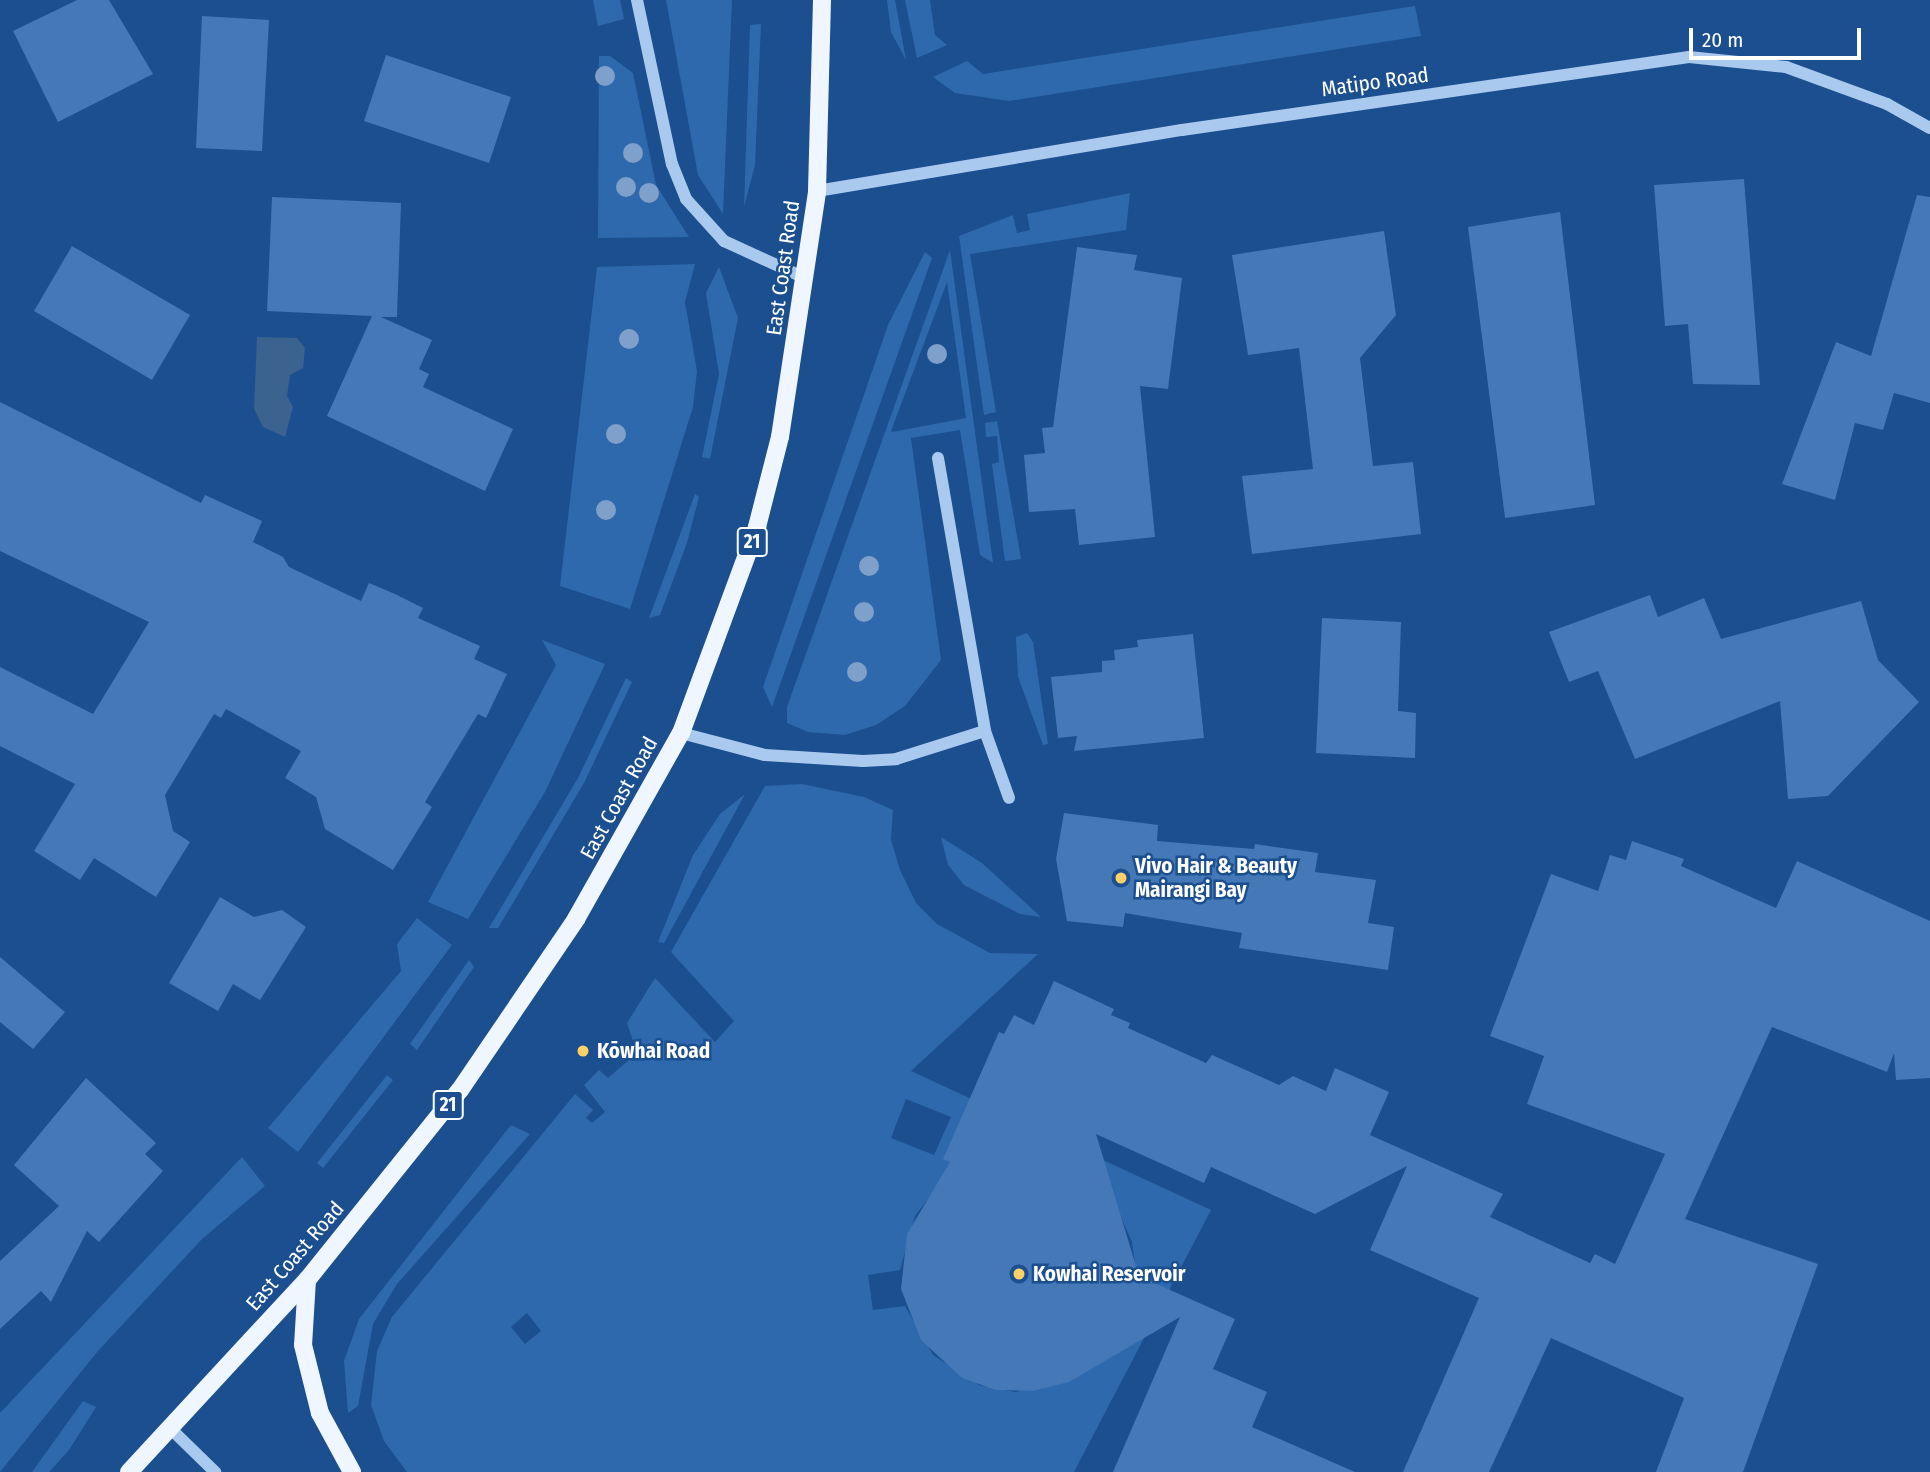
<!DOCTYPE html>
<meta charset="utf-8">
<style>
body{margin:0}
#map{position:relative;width:1930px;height:1472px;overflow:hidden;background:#1b4f8f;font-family:"Fira Sans Condensed",sans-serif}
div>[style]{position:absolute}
.green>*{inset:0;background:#2e69ad}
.water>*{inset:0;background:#3c6290}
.building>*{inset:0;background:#4478b7}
.minor>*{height:12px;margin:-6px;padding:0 6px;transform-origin:6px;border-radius:6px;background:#a9c9ee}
.major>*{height:18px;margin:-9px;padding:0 9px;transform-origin:9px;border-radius:9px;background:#f0f6ff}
.trees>*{width:20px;height:20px;margin:-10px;border-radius:50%;background:#7ea0ca}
.dots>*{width:19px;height:19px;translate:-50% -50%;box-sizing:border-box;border:4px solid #1b4f8f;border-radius:50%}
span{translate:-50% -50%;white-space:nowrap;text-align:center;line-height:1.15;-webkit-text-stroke:5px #1b4f8f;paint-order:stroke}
.shield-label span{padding:2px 5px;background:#1b4f8f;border:2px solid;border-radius:5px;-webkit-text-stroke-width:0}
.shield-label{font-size:19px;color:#fff;font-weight:700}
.street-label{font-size:21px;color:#fff}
.poi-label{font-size:21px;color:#fff;font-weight:700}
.left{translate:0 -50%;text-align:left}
.scale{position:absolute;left:1689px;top:28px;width:172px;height:32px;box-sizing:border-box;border:4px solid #fff;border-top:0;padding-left:9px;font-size:21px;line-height:24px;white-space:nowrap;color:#fff;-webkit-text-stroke:5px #1b4f8f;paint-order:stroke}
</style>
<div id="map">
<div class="green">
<div style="clip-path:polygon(593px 0,620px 0,624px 19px,598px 26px)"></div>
<div style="clip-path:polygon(666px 0,732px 0,723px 214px,698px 175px)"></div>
<div style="clip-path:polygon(887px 0,895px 0,906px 60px,891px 32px)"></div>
<div style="clip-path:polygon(905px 0,930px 0,935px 35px,947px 45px,917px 58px)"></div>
<div style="clip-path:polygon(1415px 6px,1421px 36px,1009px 101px,955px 93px,933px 77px,967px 61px,983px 74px)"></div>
<div style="clip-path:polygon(761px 24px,755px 165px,744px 207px,750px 25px)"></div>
<div style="clip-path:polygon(599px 56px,610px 56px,633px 73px,656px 185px,689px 237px,598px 238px)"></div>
<div style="clip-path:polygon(1130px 193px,1126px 230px,970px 254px,996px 412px,984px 415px,959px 236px,1013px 215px,1017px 233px,1030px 230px,1027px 214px)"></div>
<div style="clip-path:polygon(evenodd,950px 250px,993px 563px,980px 555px,960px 430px,911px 438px,941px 660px,905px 706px,876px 725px,845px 735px,808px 732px,787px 723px,787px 707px,950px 250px,947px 282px,966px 418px,892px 432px,891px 431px,947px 282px)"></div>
<div style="clip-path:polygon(925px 252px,932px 258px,772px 707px,763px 687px,888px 325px)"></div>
<div style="clip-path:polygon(695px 264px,685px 302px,697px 371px,693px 407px,630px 609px,560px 586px,597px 267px)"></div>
<div style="clip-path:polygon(719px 267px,738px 318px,710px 459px,702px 457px,719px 374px,706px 293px)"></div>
<div style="clip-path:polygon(997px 421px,1021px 559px,1005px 561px,992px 464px,999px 462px,997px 436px,986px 437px,985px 423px)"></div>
<div style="clip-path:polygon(695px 494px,699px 497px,687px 543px,660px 615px,649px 618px)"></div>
<div style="clip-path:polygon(1027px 633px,1033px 642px,1048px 744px,1043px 745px,1018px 677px,1016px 637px)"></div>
<div style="clip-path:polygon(542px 640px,605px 664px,545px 792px,468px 919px,428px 902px,556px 665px)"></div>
<div style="clip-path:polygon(626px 678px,632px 682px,584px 783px,498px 928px,489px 928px,578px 778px)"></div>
<div style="clip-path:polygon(evenodd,802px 784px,864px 797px,893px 810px,891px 840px,900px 870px,916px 903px,937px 924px,990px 953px,1038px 954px,911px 1071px,1211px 1210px,1074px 1472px,407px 1472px,384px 1441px,371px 1405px,377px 1351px,392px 1317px,575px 1094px,593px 1110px,586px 1118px,592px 1123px,605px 1112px,584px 1085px,599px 1070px,608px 1078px,637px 1053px,627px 1023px,655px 978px,715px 1042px,734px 1021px,671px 952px,765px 786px,802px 784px,906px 1099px,951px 1117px,934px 1155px,891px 1138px,906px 1099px,802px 784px,937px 1187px,1117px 1208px,1132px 1242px,1137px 1279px,1068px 1382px,1015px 1392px,979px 1385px,933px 1355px,905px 1306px,873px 1310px,868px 1275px,900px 1270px,915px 1216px,937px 1187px,802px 784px,527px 1313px,541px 1331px,525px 1344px,511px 1327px,527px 1313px)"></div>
<div style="clip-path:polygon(745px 794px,664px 943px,658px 942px,693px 855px,720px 814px)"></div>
<div style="clip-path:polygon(941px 837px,982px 863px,1041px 917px,1020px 914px,964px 885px,948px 865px)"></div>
<div style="clip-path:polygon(417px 918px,452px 945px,298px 1152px,268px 1128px,401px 971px,397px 944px)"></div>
<div style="clip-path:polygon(469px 960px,474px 967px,417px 1050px,410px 1044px)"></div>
<div style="clip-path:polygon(387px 1075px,393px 1080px,323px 1168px,317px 1163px)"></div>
<div style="clip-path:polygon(511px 1125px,530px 1134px,397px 1284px,373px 1324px,358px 1406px,348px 1413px,344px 1361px,359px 1319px)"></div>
<div style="clip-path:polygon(242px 1157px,265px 1186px,202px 1239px,98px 1351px,0 1472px,0 1413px)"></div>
<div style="clip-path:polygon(83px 1401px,96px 1407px,69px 1450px,49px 1472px,32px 1472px)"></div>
</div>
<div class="water">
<div style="clip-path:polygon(257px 337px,297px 338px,305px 348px,303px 368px,290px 375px,287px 396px,293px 407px,285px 437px,263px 427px,254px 409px)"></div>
</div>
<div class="building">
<div style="clip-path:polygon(77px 0,109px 0,153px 74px,58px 122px,13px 31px)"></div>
<div style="clip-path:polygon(202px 16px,269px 20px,262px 151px,196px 148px)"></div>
<div style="clip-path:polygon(386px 55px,511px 97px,489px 163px,364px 121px)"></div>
<div style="clip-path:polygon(1744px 179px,1760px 385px,1693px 384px,1688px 324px,1665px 326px,1654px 185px)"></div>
<div style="clip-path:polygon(1917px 195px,1930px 197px,1930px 403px,1894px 393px,1883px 430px,1855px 423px,1835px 500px,1782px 484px,1836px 342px,1871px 356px)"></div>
<div style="clip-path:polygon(272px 197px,401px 203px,397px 317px,381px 317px,432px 340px,419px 369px,429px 374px,423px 387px,513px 429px,485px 491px,327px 416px,372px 316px,267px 311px)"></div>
<div style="clip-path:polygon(1560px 212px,1595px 505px,1505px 518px,1468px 227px)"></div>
<div style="clip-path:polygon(1384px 231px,1396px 315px,1360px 358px,1373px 466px,1413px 462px,1421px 534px,1252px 554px,1242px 476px,1313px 469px,1299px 348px,1248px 355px,1232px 255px)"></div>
<div style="clip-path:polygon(72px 246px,190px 315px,152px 380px,34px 311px)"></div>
<div style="clip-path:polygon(1077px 247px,1137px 255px,1134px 270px,1182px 278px,1168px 389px,1140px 386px,1155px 537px,1079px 545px,1075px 509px,1029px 512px,1024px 455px,1045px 453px,1042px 428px,1053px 427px)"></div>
<div style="clip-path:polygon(0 402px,201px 503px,205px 495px,262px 521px,253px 542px,283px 557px,289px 567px,361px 601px,369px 583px,395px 594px,423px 608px,418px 618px,480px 646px,474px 659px,507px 674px,486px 718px,478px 714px,425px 802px,432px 807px,393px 870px,325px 829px,316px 797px,285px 778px,301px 751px,226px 709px,221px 718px,214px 714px,165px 795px,173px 831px,190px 842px,156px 897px,94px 858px,80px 880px,34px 851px,75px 784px,0 746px,0 667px,93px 714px,149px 622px,0 551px)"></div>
<div style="clip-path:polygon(1650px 595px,1658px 617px,1704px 598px,1721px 639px,1861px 601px,1878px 660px,1919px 702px,1828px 796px,1788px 799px,1780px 701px,1635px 759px,1598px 671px,1569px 682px,1549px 632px)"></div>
<div style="clip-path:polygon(1322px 618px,1401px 622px,1398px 711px,1416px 713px,1415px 758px,1316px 753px)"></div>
<div style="clip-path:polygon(1193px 634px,1204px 738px,1074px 751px,1077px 736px,1058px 738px,1051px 677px,1102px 672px,1102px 661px,1115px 660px,1114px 650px,1138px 647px,1137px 640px)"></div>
<div style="clip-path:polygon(1064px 813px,1158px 825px,1157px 841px,1254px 849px,1255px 844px,1318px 853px,1315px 872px,1376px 880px,1368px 923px,1394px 927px,1388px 970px,1239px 948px,1242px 933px,1125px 913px,1123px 927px,1067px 921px,1056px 859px)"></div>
<div style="clip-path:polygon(1632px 841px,1684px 859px,1681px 866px,1776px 908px,1797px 861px,1930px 921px,1930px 1078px,1896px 1080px,1894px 1053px,1887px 1072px,1772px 1027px,1685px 1219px,1818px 1264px,1743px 1472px,1656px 1472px,1684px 1398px,1551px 1338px,1489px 1472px,1403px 1472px,1479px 1298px,1370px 1250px,1407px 1166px,1315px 1214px,1211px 1167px,1204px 1183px,1096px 1134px,1139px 1276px,1235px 1319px,1213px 1369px,1267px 1392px,1252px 1427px,1355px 1472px,1113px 1472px,1180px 1317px,1069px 1382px,1033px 1391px,996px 1390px,962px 1378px,921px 1340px,901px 1289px,907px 1234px,950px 1162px,943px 1159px,999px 1032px,1004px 1034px,1014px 1015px,1034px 1025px,1054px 981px,1114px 1009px,1111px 1015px,1130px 1023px,1128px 1028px,1206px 1063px,1212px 1055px,1279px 1085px,1293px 1076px,1326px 1091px,1335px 1068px,1389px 1092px,1370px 1135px,1503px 1194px,1490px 1217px,1590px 1263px,1595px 1254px,1615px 1264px,1665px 1154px,1527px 1104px,1544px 1056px,1490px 1036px,1551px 874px,1598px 891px,1610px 855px,1626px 860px)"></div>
<div style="clip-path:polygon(220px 897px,254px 917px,282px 910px,306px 927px,260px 1000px,233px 984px,218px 1011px,169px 983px)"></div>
<div style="clip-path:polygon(0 957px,65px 1012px,33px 1049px,0 1022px)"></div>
<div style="clip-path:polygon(86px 1078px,156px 1143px,145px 1154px,163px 1171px,99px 1242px,87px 1231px,51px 1302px,41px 1291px,0 1329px,0 1261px,59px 1206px,14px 1165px)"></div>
</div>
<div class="minor">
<div style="left:637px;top:0;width:168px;rotate:78deg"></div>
<div style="left:672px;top:164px;width:38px;rotate:68deg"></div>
<div style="left:686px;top:199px;width:57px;rotate:47.9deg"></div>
<div style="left:724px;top:241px;width:89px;rotate:24.6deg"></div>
<div style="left:817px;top:191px;width:370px;rotate:-9.5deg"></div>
<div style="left:1182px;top:130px;width:512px;rotate:-8.19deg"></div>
<div style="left:1689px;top:57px;width:98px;rotate:5.9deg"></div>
<div style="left:1786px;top:67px;width:108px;rotate:20.1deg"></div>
<div style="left:1887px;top:104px;width:49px;rotate:29.2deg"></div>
<div style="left:938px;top:458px;width:277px;rotate:80.2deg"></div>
<div style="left:985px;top:731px;width:71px;rotate:70.3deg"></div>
<div style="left:681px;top:733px;width:87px;rotate:14.7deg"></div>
<div style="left:765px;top:755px;width:98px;rotate:3.5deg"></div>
<div style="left:863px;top:761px;width:33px;rotate:-3deg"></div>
<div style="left:896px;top:759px;width:93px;rotate:-17.5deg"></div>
<div style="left:171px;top:1429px;width:62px;rotate:44.3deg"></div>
</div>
<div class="major">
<div style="left:307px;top:1280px;width:65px;rotate:93.5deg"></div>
<div style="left:303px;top:1345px;width:70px;rotate:76deg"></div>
<div style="left:320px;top:1413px;width:67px;rotate:61.5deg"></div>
<div style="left:129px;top:1472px;width:262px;rotate:-47.2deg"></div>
<div style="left:307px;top:1280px;width:244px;rotate:-51.2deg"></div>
<div style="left:460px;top:1090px;width:207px;rotate:-55.8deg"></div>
<div style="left:576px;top:919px;width:214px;rotate:-60.6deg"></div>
<div style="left:681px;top:733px;width:220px;rotate:-69.7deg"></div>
<div style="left:757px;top:527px;width:93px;rotate:-75.7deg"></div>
<div style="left:780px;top:437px;width:249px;rotate:-81.4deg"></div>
<div style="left:817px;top:191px;width:191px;rotate:-88.5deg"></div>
</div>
<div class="trees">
<div style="left:605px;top:76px"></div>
<div style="left:633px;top:153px"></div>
<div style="left:626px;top:187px"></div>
<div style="left:649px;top:193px"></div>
<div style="left:629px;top:339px"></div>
<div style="left:937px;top:354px"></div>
<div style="left:616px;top:434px"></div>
<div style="left:606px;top:510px"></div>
<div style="left:869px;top:566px"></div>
<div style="left:864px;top:612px"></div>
<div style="left:857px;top:672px"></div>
</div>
<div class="dots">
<div style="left:1121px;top:878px;background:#ffd166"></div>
<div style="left:583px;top:1051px;background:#ffd166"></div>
<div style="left:1019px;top:1274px;background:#ffd166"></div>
</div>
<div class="shield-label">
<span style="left:752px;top:542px">21</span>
<span style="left:448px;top:1105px">21</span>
</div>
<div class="street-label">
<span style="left:1375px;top:82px;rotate:-8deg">Matipo Road</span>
<span style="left:783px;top:268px;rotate:-82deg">East Coast Road</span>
<span style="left:619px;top:798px;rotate:-61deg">East Coast Road</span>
<span style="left:295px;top:1256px;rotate:-49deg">East Coast Road</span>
</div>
<div class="poi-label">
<span class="left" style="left:1135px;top:878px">Vivo Hair &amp; Beauty<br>Mairangi Bay</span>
<span class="left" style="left:597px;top:1051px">Kōwhai Road</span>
<span class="left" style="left:1033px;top:1274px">Kowhai Reservoir</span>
</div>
<div class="scale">20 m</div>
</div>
